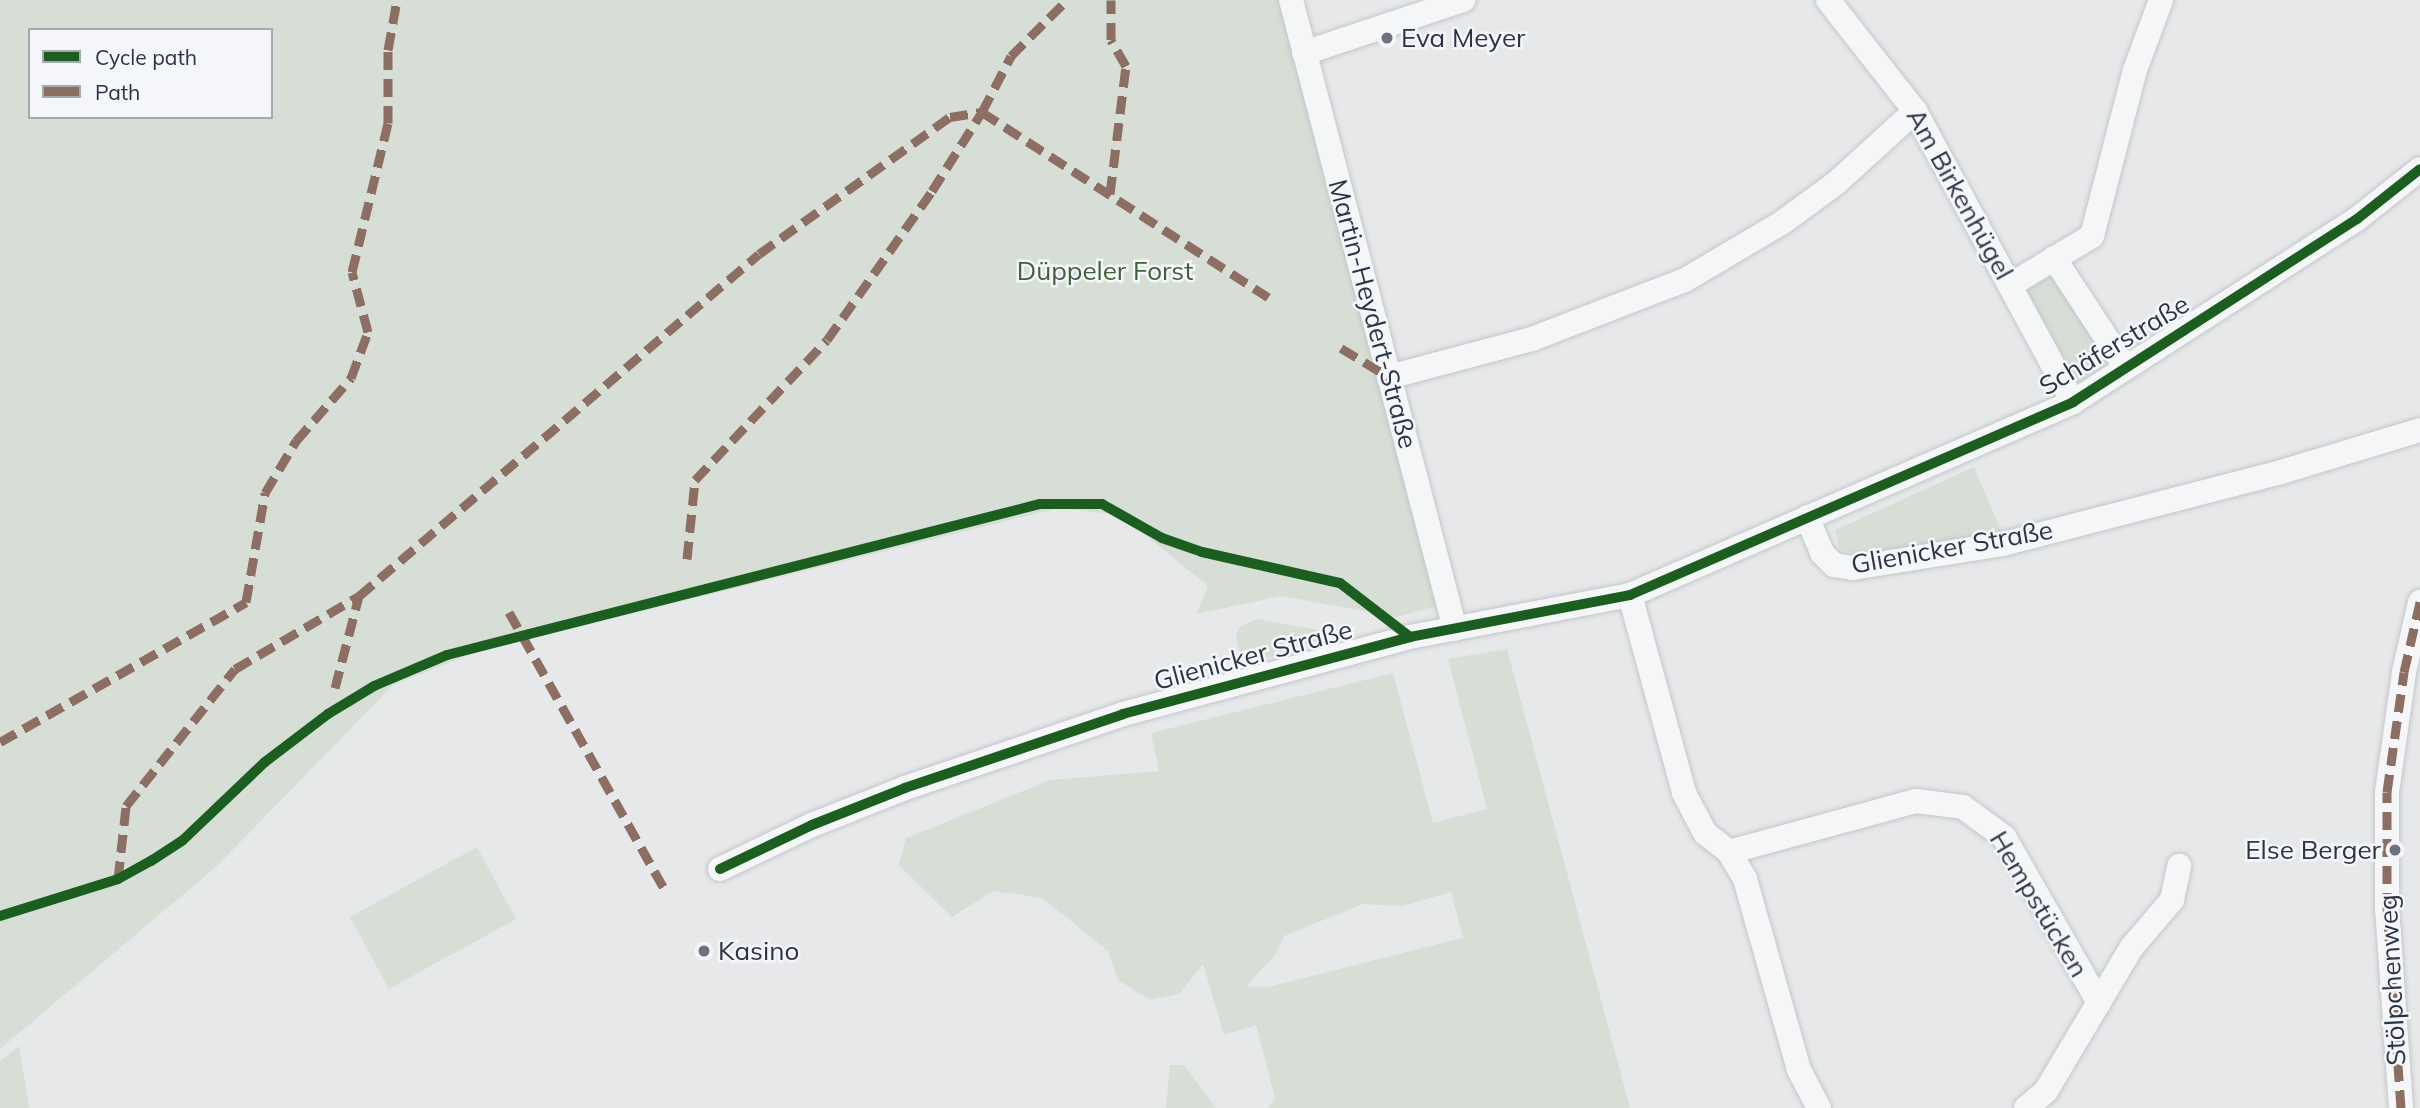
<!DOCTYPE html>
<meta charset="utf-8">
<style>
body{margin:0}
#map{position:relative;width:2420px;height:1108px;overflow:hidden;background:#e6e8ea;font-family:Mulish,sans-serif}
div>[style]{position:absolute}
.green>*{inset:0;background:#d6ded6}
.roads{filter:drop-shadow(0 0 2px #c4c6c8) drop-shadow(0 0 2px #c4c6c8)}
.minor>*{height:24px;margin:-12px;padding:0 12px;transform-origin:12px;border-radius:12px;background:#f5f6f7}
.quiet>*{height:9px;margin-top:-4.5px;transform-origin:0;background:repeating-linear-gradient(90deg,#8d6e63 0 18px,transparent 0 27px)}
.cycleway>*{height:10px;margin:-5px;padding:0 5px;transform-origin:5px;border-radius:5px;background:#1b5e20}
.dots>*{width:19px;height:19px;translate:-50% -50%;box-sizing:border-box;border:4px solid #f4f6f9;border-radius:50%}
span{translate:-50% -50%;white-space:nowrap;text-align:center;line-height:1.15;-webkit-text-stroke:5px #f4f6f9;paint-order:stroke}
.poi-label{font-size:26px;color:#2b3445}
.left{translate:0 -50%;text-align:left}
.right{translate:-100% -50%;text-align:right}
.street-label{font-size:26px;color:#2b3445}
.park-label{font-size:26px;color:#3f6138}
.legend{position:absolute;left:28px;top:28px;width:245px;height:91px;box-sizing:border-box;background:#f4f6f9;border:2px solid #a4a8b1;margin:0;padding:9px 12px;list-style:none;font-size:21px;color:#2b3445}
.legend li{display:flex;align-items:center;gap:14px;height:35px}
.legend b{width:35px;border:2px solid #a4a8b1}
</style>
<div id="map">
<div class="green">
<div style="clip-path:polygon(evenodd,0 0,1281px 0,1438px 606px,1396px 617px,1282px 596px,1196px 614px,1208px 586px,1143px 533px,1112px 514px,1059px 508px,477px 652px,393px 685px,217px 866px,0 1049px,0 0,30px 30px,271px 30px,271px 117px,30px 117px,30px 30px)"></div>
<div style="clip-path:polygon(2051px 268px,2112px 361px,2073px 385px,2024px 287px)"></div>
<div style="clip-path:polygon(1974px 467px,2002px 533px,1857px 555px,1839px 548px,1835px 530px)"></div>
<div style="clip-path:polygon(1257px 619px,1339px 634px,1255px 662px,1240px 654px,1236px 636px,1240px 627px)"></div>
<div style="clip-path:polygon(evenodd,1507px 649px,1630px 1108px,1268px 1108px,1275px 1098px,1256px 1025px,1224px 1035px,1203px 964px,1179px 994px,1150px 1000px,1118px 980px,1108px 951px,1042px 898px,993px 891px,952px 917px,899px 865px,906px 838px,1050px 780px,1159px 771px,1151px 733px,1393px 673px,1433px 823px,1487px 809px,1448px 659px,1507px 649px,1451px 892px,1463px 938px,1268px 987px,1246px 986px,1276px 954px,1284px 936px,1363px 904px,1402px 906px,1451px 892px)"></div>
<div style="clip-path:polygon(477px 847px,516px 919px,389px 989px,350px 917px)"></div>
<div style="clip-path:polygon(19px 1046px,29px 1108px,0 1108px,0 1061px)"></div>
<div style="clip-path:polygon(1170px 1065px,1184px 1065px,1216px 1108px,1166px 1108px)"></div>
</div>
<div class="roads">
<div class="minor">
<div style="left:1291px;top:0;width:650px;rotate:75.39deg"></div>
<div style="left:1828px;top:0;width:141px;rotate:51.9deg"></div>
<div style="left:1915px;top:111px;width:331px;rotate:61.5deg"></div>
<div style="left:1304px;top:53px;width:168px;rotate:-18.4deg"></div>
<div style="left:2054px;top:258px;width:131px;rotate:56.8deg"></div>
<div style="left:2012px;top:284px;width:93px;rotate:-31deg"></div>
<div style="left:2092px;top:236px;width:171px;rotate:-75.5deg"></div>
<div style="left:2135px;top:70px;width:75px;rotate:-69.6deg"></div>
<div style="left:1389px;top:377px;width:148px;rotate:-14.9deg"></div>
<div style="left:1532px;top:339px;width:164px;rotate:-21.1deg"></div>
<div style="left:1685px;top:280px;width:114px;rotate:-30.6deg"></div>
<div style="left:1783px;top:222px;width:66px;rotate:-36.3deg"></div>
<div style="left:1836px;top:183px;width:107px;rotate:-42.3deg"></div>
<div style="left:1807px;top:517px;width:39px;rotate:67deg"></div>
<div style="left:1822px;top:553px;width:17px;rotate:45deg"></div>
<div style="left:1834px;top:565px;width:19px;rotate:9deg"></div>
<div style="left:1853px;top:568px;width:152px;rotate:-9.1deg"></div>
<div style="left:2003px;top:544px;width:287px;rotate:-14.5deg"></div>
<div style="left:2281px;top:472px;width:145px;rotate:-16.8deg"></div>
<div style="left:1630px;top:595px;width:205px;rotate:74.7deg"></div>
<div style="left:1684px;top:793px;width:45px;rotate:62.3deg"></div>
<div style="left:1705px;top:833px;width:31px;rotate:38deg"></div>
<div style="left:1729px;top:852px;width:31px;rotate:59deg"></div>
<div style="left:1745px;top:879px;width:198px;rotate:74.2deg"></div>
<div style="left:1799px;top:1070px;width:43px;rotate:62.2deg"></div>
<div style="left:1729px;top:852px;width:194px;rotate:-15.3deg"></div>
<div style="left:1916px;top:801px;width:47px;rotate:7.3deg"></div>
<div style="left:1963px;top:807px;width:51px;rotate:36.2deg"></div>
<div style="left:2004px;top:837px;width:191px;rotate:60.2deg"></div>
<div style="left:720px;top:869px;width:102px;rotate:-25.6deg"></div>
<div style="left:812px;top:825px;width:100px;rotate:-21.7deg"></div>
<div style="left:905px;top:788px;width:230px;rotate:-18.7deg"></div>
<div style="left:1123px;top:714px;width:297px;rotate:-15deg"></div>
<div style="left:1410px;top:637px;width:224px;rotate:-10.8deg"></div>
<div style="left:1630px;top:595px;width:483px;rotate:-23.5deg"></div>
<div style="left:2073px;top:402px;width:338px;rotate:-32.8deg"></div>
<div style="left:2357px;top:219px;width:80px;rotate:-38.4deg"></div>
<div style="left:2026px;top:1108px;width:26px;rotate:-40deg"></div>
<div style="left:2046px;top:1091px;width:168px;rotate:-59.2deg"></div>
<div style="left:2132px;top:947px;width:62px;rotate:-49.6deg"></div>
<div style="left:2172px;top:900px;width:35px;rotate:-78deg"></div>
<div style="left:2401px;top:1108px;width:198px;rotate:-94deg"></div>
<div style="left:2387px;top:910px;width:118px;rotate:-90deg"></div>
<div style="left:2387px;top:792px;width:121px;rotate:-81.9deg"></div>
<div style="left:2404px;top:672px;width:72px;rotate:-77.1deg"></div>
</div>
</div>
<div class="quiet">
<div style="left:1110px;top:194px;width:129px;rotate:-82.9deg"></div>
<div style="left:1126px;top:66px;width:30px;rotate:-120deg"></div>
<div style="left:1111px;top:40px;width:40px;rotate:-90deg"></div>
<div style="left:1341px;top:348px;width:56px;rotate:31.1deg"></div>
<div style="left:687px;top:559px;width:79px;rotate:-84.2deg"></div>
<div style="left:695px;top:480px;width:192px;rotate:-46.7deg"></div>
<div style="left:827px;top:340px;width:182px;rotate:-54.8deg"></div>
<div style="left:932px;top:191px;width:93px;rotate:-57.7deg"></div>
<div style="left:982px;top:112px;width:63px;rotate:-62.6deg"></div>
<div style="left:1011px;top:56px;width:79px;rotate:-45deg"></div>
<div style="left:509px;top:612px;width:321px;rotate:60.7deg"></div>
<div style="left:335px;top:688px;width:95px;rotate:-75.4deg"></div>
<div style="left:359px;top:596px;width:526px;rotate:-40.53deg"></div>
<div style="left:759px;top:254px;width:235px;rotate:-35.7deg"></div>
<div style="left:950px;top:117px;width:32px;rotate:-9deg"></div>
<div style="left:982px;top:112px;width:341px;rotate:32.9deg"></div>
<div style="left:0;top:742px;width:283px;rotate:-29.6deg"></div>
<div style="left:246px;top:602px;width:111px;rotate:-80.1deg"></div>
<div style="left:265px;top:493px;width:61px;rotate:-59.2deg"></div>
<div style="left:296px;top:441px;width:84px;rotate:-48.9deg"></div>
<div style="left:351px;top:378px;width:49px;rotate:-69.7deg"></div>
<div style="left:368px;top:332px;width:62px;rotate:-104.9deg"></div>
<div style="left:352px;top:272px;width:153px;rotate:-76.4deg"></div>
<div style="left:388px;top:123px;width:73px;rotate:-90deg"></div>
<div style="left:388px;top:50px;width:51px;rotate:-79.8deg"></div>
<div style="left:118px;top:879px;width:73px;rotate:-83.7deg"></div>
<div style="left:126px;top:806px;width:175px;rotate:-51.5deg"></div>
<div style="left:235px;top:669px;width:144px;rotate:-30.5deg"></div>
<div style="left:2401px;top:1108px;width:198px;rotate:-94deg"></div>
<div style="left:2387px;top:910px;width:118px;rotate:-90deg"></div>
<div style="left:2387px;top:792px;width:121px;rotate:-81.9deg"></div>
<div style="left:2404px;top:672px;width:72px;rotate:-77.1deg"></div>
</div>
<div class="cycleway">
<div style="left:720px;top:869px;width:102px;rotate:-25.6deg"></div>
<div style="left:812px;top:825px;width:100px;rotate:-21.7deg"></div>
<div style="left:905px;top:788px;width:230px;rotate:-18.7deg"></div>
<div style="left:1123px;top:714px;width:297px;rotate:-15deg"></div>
<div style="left:1410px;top:637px;width:224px;rotate:-10.8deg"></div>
<div style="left:1630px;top:595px;width:483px;rotate:-23.5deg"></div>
<div style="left:2073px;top:402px;width:338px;rotate:-32.8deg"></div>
<div style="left:2357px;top:219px;width:80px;rotate:-38.4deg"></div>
<div style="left:0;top:916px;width:124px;rotate:-17.4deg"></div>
<div style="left:118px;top:879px;width:38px;rotate:-29deg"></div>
<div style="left:151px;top:861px;width:38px;rotate:-33deg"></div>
<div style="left:183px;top:840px;width:113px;rotate:-43.6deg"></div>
<div style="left:265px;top:762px;width:79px;rotate:-37.3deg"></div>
<div style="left:328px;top:714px;width:54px;rotate:-31.3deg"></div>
<div style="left:374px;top:686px;width:79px;rotate:-23deg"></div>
<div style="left:447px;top:655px;width:612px;rotate:-14.29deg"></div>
<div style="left:1040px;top:504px;width:62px"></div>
<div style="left:1102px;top:504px;width:69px;rotate:29.5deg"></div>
<div style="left:1162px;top:538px;width:42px;rotate:19.3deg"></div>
<div style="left:1202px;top:552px;width:141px;rotate:12.7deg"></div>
<div style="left:1340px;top:583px;width:88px;rotate:37.6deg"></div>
</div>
<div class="dots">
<div style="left:1387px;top:38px;background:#6c737f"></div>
<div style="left:2395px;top:850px;background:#6c737f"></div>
<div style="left:704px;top:951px;background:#6c737f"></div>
</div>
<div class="poi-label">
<span class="left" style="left:1401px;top:38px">Eva Meyer</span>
<span class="right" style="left:2381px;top:850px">Else Berger</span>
<span class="left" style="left:718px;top:951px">Kasino</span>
</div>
<div class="street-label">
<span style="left:1960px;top:194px;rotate:61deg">Am Birkenhügel</span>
<span style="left:1373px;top:314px;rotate:75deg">Martin-Heydert-Straße</span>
<span style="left:2114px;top:345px;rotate:-31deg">Schäferstraße</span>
<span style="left:1952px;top:547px;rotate:-10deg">Glienicker Straße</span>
<span style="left:1253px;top:655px;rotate:-15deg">Glienicker Straße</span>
<span style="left:2039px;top:904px;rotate:59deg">Hempstücken</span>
<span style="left:2392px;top:980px;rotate:-93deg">Stölpchenweg</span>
</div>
<div class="park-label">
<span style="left:1105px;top:271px">Düppeler Forst</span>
</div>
<ul class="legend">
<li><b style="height:9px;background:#1b5e20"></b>Cycle path</li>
<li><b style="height:9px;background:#8d6e63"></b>Path</li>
</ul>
</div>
